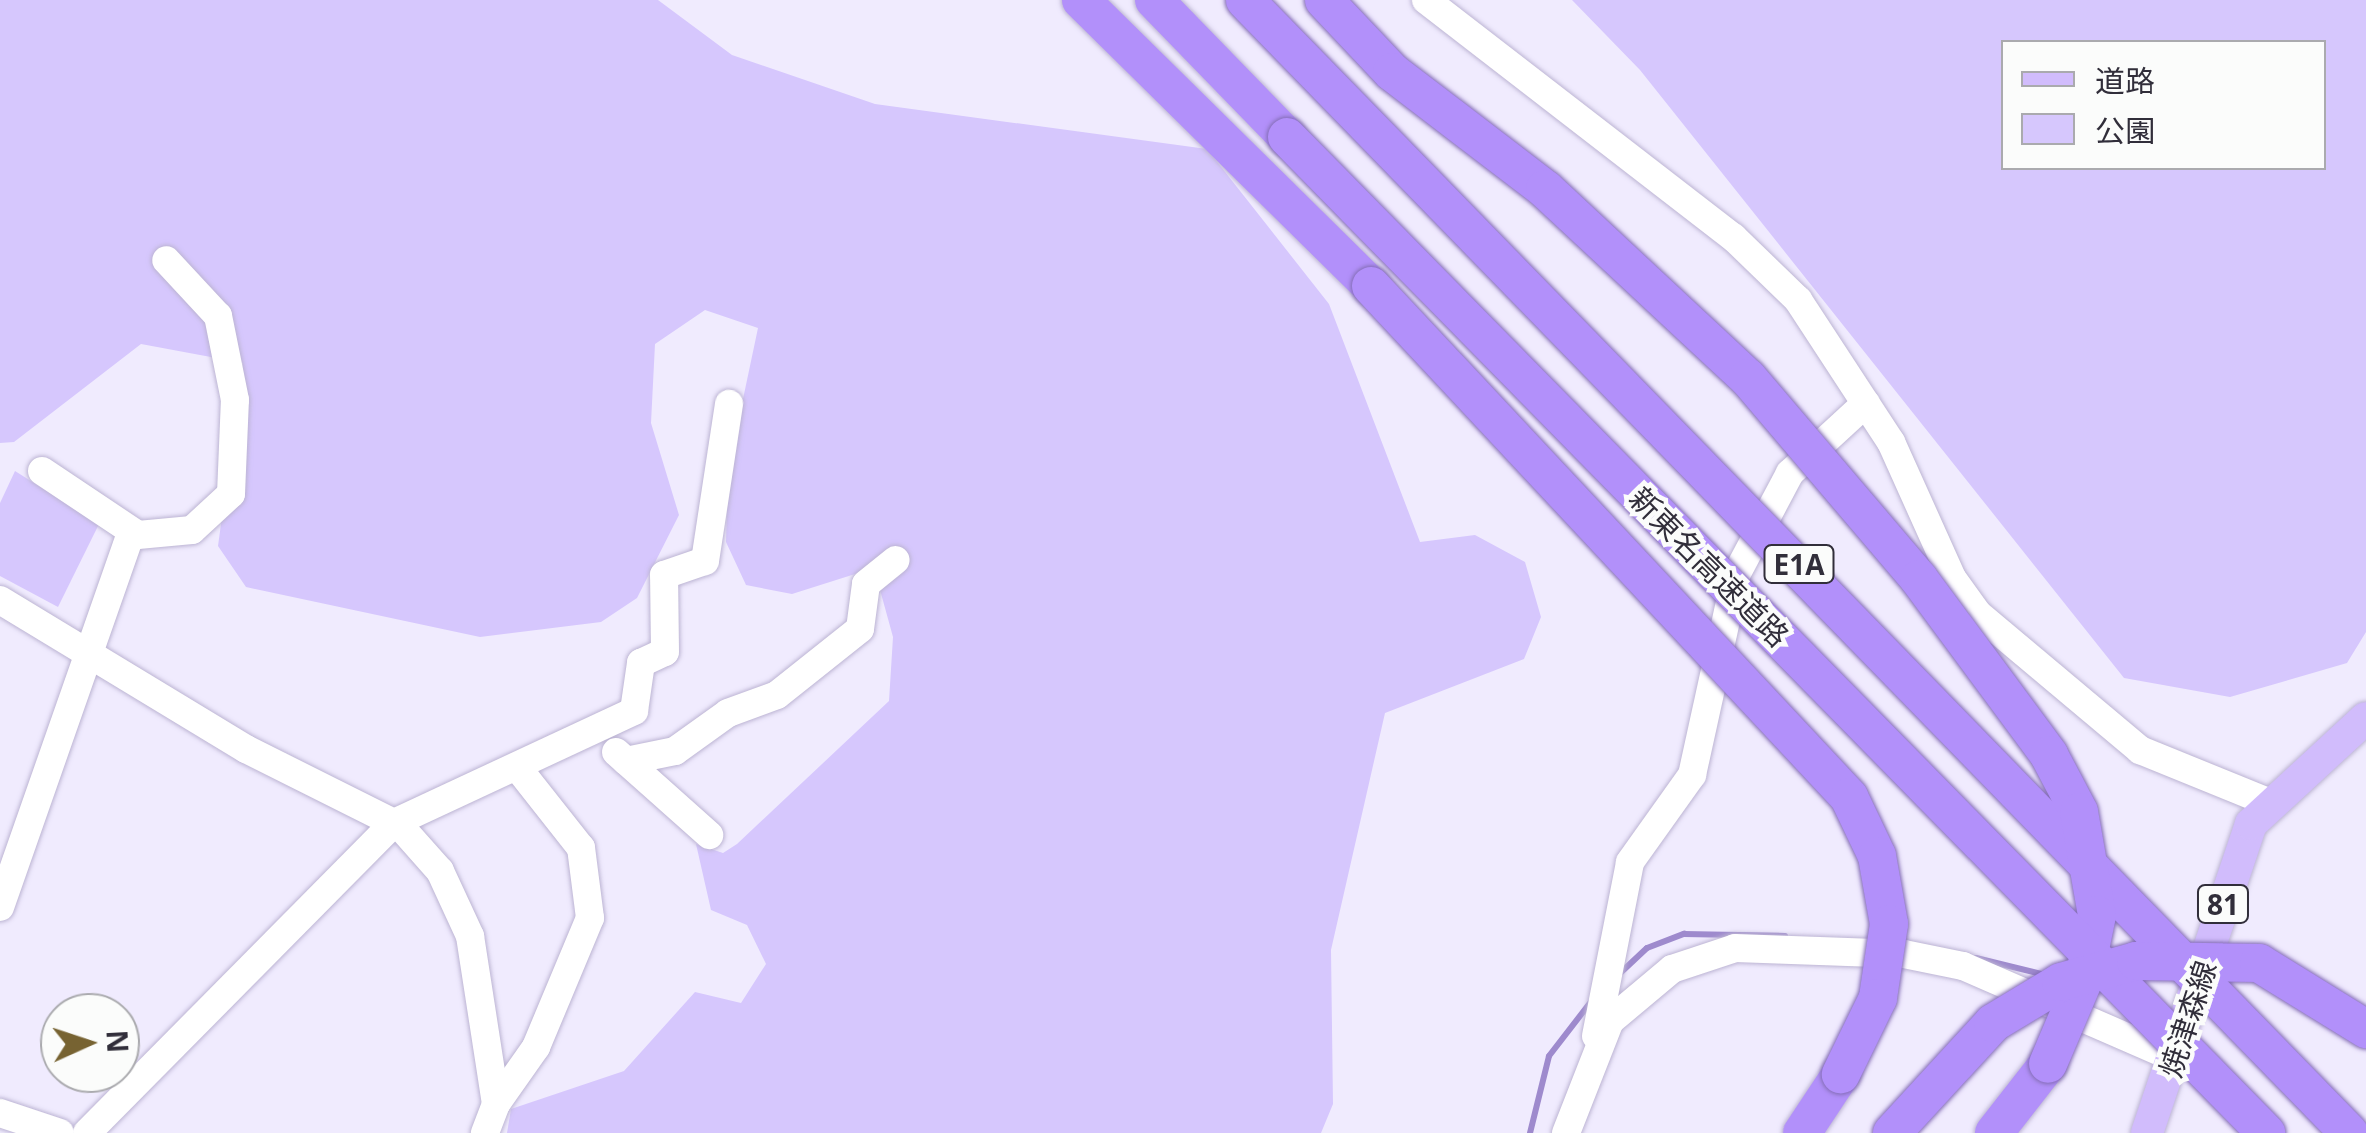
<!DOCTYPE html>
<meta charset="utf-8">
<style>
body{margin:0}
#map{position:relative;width:2366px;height:1133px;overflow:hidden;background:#f0ebfe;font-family:"Open Sans","Noto Sans JP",sans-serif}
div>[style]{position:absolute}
.green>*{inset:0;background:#d6c7fd}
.stream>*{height:6px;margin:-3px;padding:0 3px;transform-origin:3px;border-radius:3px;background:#9e8acd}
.roads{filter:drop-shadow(0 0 2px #bcb4d3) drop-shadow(0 0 2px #bcb4d3)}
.minor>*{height:28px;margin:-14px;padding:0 14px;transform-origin:14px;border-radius:14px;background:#fff}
.major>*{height:32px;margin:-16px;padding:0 16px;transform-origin:16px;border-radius:16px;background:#d1bcfc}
.highway>*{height:38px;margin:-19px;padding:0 19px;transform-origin:19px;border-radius:19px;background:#b290fa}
.bridges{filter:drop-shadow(0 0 2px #856eb7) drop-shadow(0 0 2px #856eb7)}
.highway-bridge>*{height:38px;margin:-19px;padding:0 19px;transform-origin:19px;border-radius:19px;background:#b290fa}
span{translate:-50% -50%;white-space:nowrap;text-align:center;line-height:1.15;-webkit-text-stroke:9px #fbfcfb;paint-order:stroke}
.shield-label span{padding:2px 8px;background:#fbfcfb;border:2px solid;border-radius:8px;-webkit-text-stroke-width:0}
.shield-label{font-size:28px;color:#312e3a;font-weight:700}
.street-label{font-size:30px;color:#312e3a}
.legend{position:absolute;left:2001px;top:40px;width:325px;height:130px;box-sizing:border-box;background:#fbfcfb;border:2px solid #aaaaae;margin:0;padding:12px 18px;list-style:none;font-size:30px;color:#312e3a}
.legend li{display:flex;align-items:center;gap:20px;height:50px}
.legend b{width:50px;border:2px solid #aaaaae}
.north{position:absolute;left:40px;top:993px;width:100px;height:100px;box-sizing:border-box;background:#fbfcfb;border:2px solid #aaaaae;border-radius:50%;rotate:87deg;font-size:28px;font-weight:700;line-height:40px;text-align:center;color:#312e3a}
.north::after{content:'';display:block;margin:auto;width:35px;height:45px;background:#776332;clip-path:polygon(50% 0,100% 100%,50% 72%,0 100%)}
</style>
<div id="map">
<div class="green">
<div style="clip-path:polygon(0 0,658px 0,732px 55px,875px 104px,1207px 149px,1329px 304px,1420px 542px,1475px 535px,1525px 562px,1541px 617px,1524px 659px,1385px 713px,1331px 950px,1333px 1104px,1321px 1133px,507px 1133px,511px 1109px,624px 1071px,695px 992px,741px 1003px,766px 964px,747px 925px,711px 910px,696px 844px,723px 853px,737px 844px,889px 701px,893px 637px,874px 568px,792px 594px,746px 585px,726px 542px,728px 470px,758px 328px,705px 310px,655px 344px,651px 423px,679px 515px,637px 598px,601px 622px,480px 637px,246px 587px,218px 546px,243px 363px,141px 344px,14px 442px,0 443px)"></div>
<div style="clip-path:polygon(evenodd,1572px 0,2366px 0,2366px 632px,2347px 663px,2230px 697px,2124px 678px,1640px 70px,1572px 0,2004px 42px,2324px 42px,2324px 168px,2004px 168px,2004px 42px)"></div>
<div style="clip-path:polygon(15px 471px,99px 524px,58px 607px,0 576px,0 503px)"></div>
</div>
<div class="stream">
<div style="left:1976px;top:958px;width:72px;rotate:13.7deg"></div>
<div style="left:1616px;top:977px;width:42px;rotate:-43.1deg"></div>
<div style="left:1647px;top:948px;width:40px;rotate:-21deg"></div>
<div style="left:1684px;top:934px;width:101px;rotate:1.1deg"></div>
<div style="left:1530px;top:1133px;width:79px;rotate:-76.1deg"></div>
<div style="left:1549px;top:1056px;width:72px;rotate:-52.3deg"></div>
</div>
<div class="roads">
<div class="minor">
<div style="left:1426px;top:0;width:388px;rotate:37.7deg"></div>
<div style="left:1733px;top:237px;width:91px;rotate:44.1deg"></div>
<div style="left:1798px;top:300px;width:170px;rotate:56.8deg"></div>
<div style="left:1891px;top:442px;width:149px;rotate:65.8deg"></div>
<div style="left:1952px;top:578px;width:44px;rotate:54.2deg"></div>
<div style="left:1978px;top:614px;width:212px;rotate:40deg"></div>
<div style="left:2140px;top:750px;width:138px;rotate:22.1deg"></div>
<div style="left:42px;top:471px;width:115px;rotate:33.7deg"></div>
<div style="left:138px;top:535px;width:54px;rotate:-5.3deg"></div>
<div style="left:192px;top:530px;width:53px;rotate:-42.7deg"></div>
<div style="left:231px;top:494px;width:94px;rotate:-87.6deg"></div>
<div style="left:235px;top:400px;width:86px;rotate:-101.4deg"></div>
<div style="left:218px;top:316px;width:76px;rotate:-132.9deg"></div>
<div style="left:0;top:600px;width:288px;rotate:31.2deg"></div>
<div style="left:246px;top:749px;width:172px;rotate:26.6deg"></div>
<div style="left:400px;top:826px;width:60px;rotate:48.4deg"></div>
<div style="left:440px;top:871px;width:72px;rotate:65.2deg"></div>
<div style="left:470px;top:936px;width:170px;rotate:81.2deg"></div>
<div style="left:496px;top:1104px;width:31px;rotate:111deg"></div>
<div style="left:616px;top:752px;width:125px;rotate:41.7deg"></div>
<div style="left:626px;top:761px;width:50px;rotate:-11.5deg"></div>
<div style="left:675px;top:751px;width:65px;rotate:-35.6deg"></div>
<div style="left:728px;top:713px;width:52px;rotate:-20.2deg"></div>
<div style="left:777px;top:695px;width:106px;rotate:-38.5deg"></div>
<div style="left:860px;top:629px;width:45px;rotate:-82.4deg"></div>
<div style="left:866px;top:584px;width:38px;rotate:-39deg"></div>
<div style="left:0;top:907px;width:398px;rotate:-70.7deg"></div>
<div style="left:1596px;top:1036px;width:177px;rotate:-78.9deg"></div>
<div style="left:1630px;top:862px;width:107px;rotate:-54.5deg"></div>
<div style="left:1692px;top:775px;width:205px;rotate:-77.6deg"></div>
<div style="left:1736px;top:575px;width:115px;rotate:-62.1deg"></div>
<div style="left:1790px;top:473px;width:103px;rotate:-42.6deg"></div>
<div style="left:496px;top:1104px;width:70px;rotate:-54.9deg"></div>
<div style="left:536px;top:1047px;width:140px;rotate:-67.3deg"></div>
<div style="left:590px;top:918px;width:71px;rotate:-97.3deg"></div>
<div style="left:581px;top:848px;width:103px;rotate:-128.3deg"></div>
<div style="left:0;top:1113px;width:63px;rotate:18.4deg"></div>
<div style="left:87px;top:1133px;width:436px;rotate:-45.3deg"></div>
<div style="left:394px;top:823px;width:265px;rotate:-25deg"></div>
<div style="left:634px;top:711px;width:49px;rotate:-81.7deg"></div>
<div style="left:641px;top:663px;width:26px;rotate:-25deg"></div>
<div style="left:665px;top:652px;width:77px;rotate:-90.7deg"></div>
<div style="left:664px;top:575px;width:43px;rotate:-18.9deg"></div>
<div style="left:705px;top:561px;width:159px;rotate:-81.3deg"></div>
<div style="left:1566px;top:1133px;width:120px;rotate:-68.6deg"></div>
<div style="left:1610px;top:1021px;width:81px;rotate:-40deg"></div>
<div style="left:1672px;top:969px;width:66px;rotate:-18.4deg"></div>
<div style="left:1735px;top:948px;width:169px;rotate:2deg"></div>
<div style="left:1904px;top:954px;width:60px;rotate:11.5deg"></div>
<div style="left:1963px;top:966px;width:236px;rotate:23.5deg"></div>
</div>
<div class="major">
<div style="left:2147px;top:1133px;width:326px;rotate:-71.4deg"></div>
<div style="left:2251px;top:824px;width:156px;rotate:-42.7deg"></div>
</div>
<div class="highway">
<div style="left:1081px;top:0;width:407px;rotate:44.6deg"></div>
<div style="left:1154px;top:0;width:191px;rotate:45.8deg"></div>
<div style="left:1802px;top:1133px;width:71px;rotate:-56.5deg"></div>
<div style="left:1994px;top:1133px;width:88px;rotate:-52deg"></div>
</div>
</div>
<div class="bridges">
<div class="highway-bridge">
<div style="left:1245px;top:0;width:1582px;rotate:45.74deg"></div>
<div style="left:1324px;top:0;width:99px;rotate:46.6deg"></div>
<div style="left:1392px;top:72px;width:193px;rotate:37.4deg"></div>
<div style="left:1545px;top:189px;width:277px;rotate:43deg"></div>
<div style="left:1748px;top:378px;width:264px;rotate:49.6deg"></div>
<div style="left:1919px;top:579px;width:219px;rotate:53.5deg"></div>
<div style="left:2049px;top:755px;width:64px;rotate:62.2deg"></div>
<div style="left:2079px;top:812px;width:105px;rotate:80.1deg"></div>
<div style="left:2097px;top:915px;width:65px;rotate:101.5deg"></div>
<div style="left:2084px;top:979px;width:92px;rotate:113deg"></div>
<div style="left:1287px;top:137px;width:1397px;rotate:45.49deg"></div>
<div style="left:1371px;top:286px;width:700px;rotate:46.91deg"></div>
<div style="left:1849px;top:797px;width:65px;rotate:64.6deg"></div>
<div style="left:1877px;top:856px;width:69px;rotate:80deg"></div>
<div style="left:1889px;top:924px;width:75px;rotate:98.5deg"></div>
<div style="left:1878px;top:998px;width:85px;rotate:116deg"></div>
<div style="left:1892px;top:1133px;width:149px;rotate:-47.4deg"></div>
<div style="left:1993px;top:1023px;width:79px;rotate:-31.1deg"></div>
<div style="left:2061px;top:982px;width:78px;rotate:-15.6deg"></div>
<div style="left:2136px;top:961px;width:123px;rotate:0.9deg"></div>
<div style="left:2259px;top:963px;width:126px;rotate:31.7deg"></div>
</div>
</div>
<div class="shield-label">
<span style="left:1799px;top:564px">E1A</span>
<span style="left:2223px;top:904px">81</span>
</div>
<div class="street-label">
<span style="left:1709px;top:567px;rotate:45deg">新東名高速道路</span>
<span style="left:2188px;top:1019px;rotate:-72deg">焼津森線</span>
</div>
<ul class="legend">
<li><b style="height:12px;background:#d1bcfc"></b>道路</li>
<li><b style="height:28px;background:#d6c7fd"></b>公園</li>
</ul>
<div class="north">N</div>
</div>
